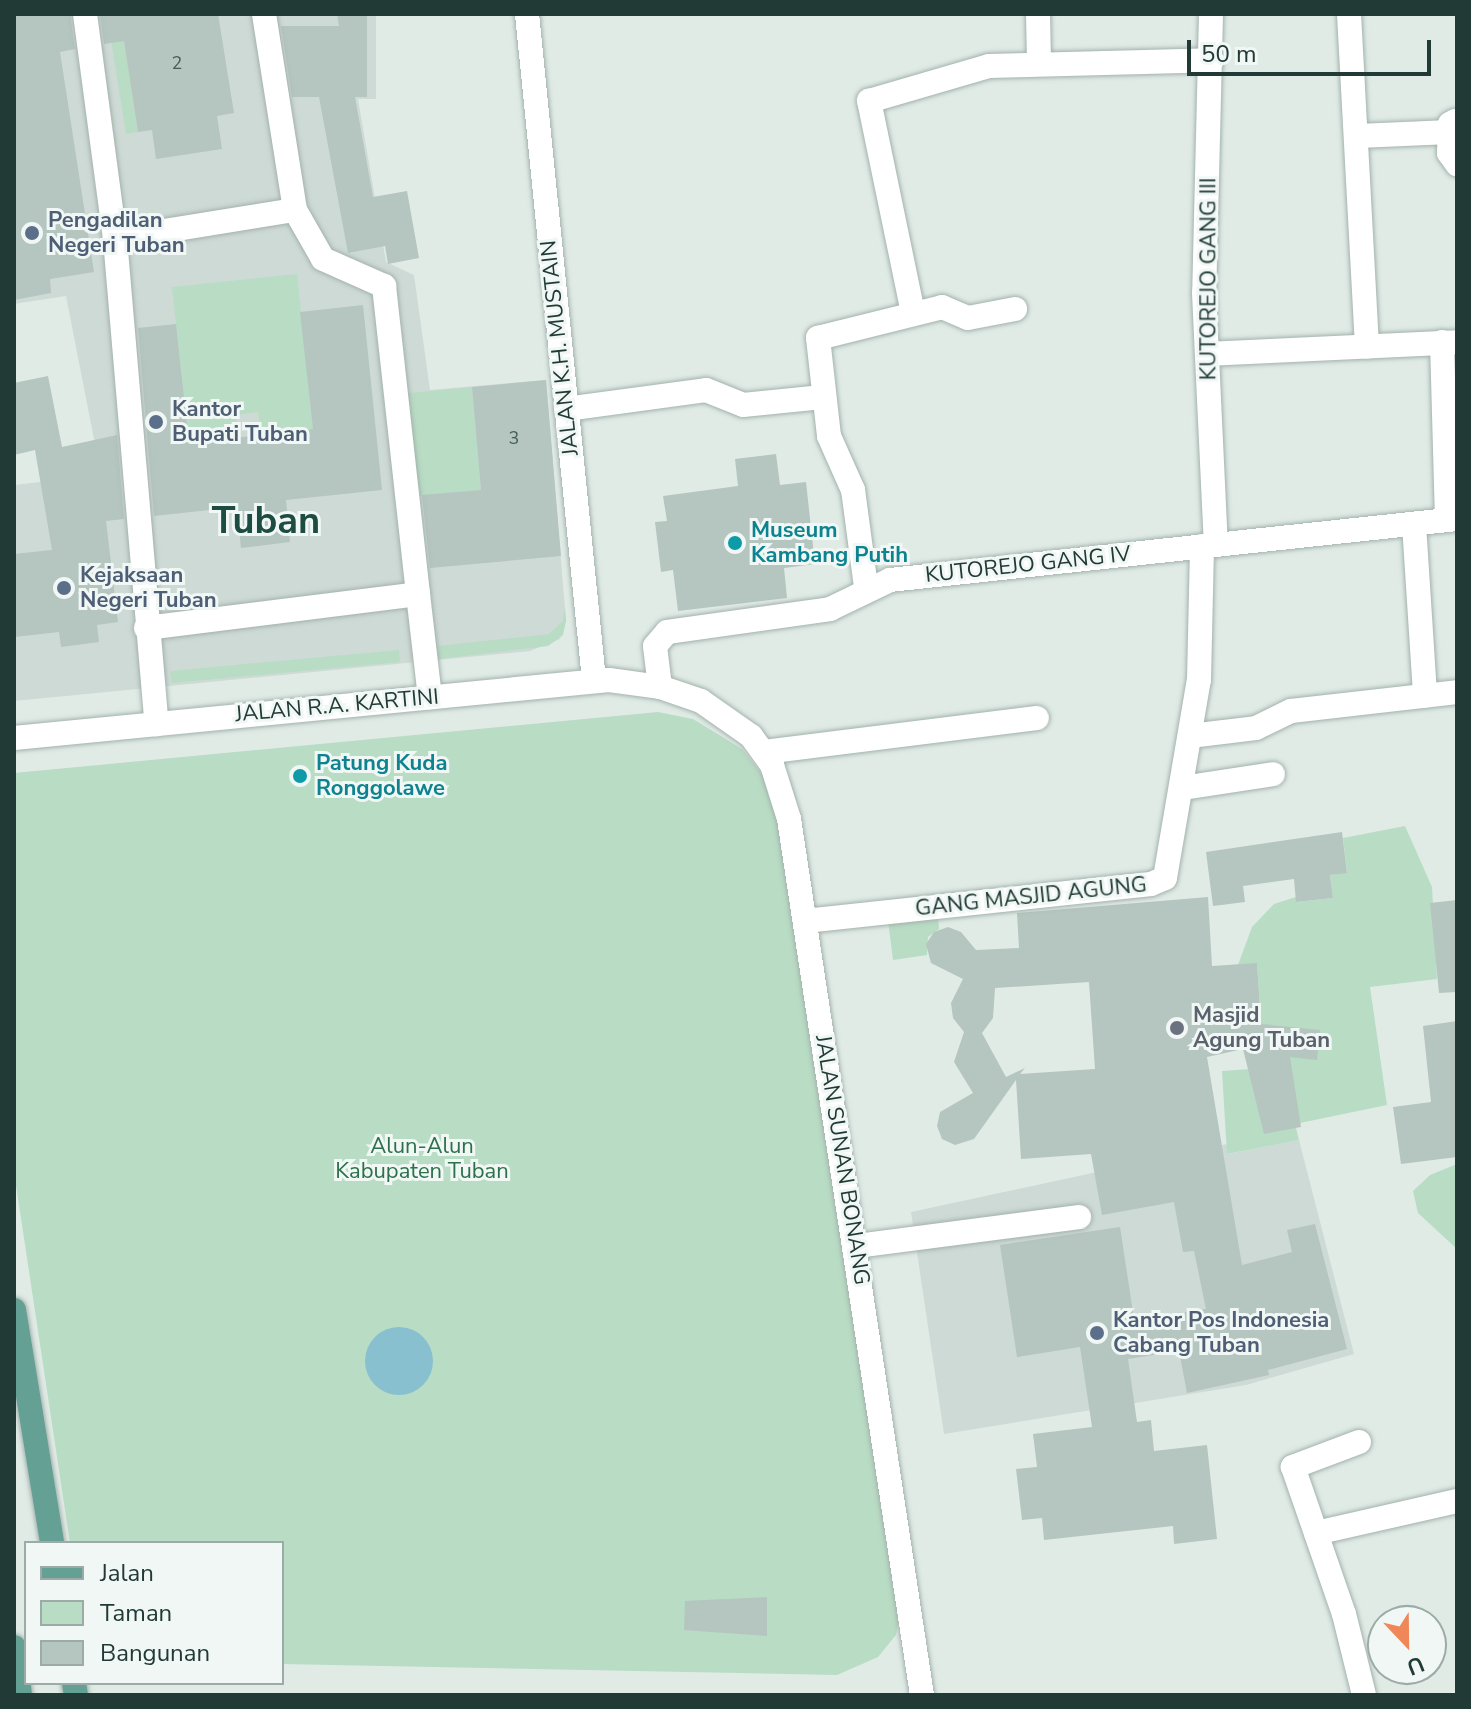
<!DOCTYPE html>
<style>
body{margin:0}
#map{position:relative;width:1471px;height:1709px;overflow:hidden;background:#e0ebe6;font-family:"Nunito Sans",sans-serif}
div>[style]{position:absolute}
.built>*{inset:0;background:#cedad5}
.green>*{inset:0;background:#b9dcc4}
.water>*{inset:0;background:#88c0cf}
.round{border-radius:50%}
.building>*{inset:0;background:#b5c5c0}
.roads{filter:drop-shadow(0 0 2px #a3b2ad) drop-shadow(0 0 2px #a3b2ad)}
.minor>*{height:24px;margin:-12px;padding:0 12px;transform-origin:12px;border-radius:12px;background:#fff}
.major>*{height:24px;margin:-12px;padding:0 12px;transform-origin:12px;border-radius:12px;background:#65a094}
.dots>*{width:22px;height:22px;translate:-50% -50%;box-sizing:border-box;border:4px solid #f0f7f4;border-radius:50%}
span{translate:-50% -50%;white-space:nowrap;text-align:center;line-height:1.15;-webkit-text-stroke:6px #f0f7f4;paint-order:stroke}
.number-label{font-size:18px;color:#465d58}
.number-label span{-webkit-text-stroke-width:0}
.service-label{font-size:22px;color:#4e5e75;font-weight:700}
.left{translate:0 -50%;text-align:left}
.street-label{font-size:22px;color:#213a35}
.culture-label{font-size:22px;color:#0d838f;font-weight:700}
.worship-label{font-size:22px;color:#5b616d;font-weight:700}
.park-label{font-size:22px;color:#2c714b}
.town-label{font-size:38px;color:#1d4c43;font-weight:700}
.frame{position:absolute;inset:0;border:16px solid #213a35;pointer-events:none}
.legend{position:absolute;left:24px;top:1541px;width:260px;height:144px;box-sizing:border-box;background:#f0f7f4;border:2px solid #9daba8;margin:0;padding:10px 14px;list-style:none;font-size:24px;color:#213a35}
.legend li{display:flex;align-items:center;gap:16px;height:40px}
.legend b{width:40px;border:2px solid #9daba8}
.north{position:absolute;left:1367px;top:1605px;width:80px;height:80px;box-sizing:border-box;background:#f0f7f4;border:2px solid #9daba8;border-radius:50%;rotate:158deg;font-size:22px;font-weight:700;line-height:32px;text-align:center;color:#213a35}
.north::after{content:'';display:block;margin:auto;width:28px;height:36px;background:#f08759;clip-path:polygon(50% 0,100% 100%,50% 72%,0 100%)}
.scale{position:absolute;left:1187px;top:40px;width:244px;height:36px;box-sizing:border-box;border:4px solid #213a35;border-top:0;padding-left:10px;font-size:24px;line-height:28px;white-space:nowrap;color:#213a35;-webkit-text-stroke:6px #f0f7f4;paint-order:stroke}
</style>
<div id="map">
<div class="built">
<div style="clip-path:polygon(14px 14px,376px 14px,376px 99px,358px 99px,386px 262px,414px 275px,430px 390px,546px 380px,566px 621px,560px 639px,530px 651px,14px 701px,14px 485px,101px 475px,66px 296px,14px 304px)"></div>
<div style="clip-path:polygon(1299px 1140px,1354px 1354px,1246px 1385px,944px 1434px,911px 1212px,1227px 1144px,1228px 1154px)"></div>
</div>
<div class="green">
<div style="clip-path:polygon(107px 14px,120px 14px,138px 132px,126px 134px)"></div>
<div style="clip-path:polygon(297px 274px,313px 429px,261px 435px,258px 412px,236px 415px,238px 437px,189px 443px,172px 287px)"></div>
<div style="clip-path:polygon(472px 387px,481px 490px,408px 497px,399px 394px)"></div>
<div style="clip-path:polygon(565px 607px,566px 621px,563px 635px,548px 646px,439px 659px,438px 646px,549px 634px,563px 621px)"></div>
<div style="clip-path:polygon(399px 650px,400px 662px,172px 683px,170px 671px)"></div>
<div style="clip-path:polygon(658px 712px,693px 719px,742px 749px,764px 777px,778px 819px,899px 1620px,896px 1635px,878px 1657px,837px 1675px,282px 1664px,282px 1543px,70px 1543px,14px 1172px,14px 773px)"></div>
<div style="clip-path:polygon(1405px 826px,1432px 887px,1437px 979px,1370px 987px,1387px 1105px,1295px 1124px,1299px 1140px,1227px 1154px,1222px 1071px,1264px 1068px,1257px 964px,1238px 965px,1252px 927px,1274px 904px,1296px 897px,1296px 902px,1333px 898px,1330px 875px,1347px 872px,1343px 838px)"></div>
<div style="clip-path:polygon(938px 916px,939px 929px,928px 937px,927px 955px,893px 960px,888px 920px)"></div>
<div style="clip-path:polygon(1457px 1164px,1457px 1249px,1418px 1213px,1413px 1191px,1430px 1175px)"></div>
</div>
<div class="water">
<div class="round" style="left:365px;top:1327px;width:68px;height:68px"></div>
</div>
<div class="building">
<div style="clip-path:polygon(14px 14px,70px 14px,75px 49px,60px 52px,94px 272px,50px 279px,51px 293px,14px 300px)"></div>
<div style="clip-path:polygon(100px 14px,218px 14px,234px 113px,217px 116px,222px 149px,156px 159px,152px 130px,138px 132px,124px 41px,104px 44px)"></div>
<div style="clip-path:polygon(337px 14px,367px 14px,367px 97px,355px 97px,373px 197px,407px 191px,419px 258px,388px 264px,385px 246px,348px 253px,319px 97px,292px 97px,281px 26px,339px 26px)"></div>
<div style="clip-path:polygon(363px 305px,382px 490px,286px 500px,290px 542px,241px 548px,237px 507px,154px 516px,138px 328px,176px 324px,189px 443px,261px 435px,313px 429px,300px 312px)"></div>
<div style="clip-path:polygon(48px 376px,62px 447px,117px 435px,124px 519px,106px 521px,118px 622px,97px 625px,99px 642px,61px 647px,59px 632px,14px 637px,14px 554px,52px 550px,35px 450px,14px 455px,14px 383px)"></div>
<div style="clip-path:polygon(546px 380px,561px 556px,430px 568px,422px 495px,481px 490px,472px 387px)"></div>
<div style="clip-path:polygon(776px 454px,780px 485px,806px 482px,815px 564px,784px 568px,787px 598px,678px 611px,673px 570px,661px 572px,655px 522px,667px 521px,663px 496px,738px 486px,735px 459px)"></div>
<div style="clip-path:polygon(1342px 832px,1347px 873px,1330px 875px,1333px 898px,1296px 902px,1294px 879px,1243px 886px,1245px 902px,1213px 906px,1206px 852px)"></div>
<div style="clip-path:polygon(evenodd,1208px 897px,1212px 966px,1257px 963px,1261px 1024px,1320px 1030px,1317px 1060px,1290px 1057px,1301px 1127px,1264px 1134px,1243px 1049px,1207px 1057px,1242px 1265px,1292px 1252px,1287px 1230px,1315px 1224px,1347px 1349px,1268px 1370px,1269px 1375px,1187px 1393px,1179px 1351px,1128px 1359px,1137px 1422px,1151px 1420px,1154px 1451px,1207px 1445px,1217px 1539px,1174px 1544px,1173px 1526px,1044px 1540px,1042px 1518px,1022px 1520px,1016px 1469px,1037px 1467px,1033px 1434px,1092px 1427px,1080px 1347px,1017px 1357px,1000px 1245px,1120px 1227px,1134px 1319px,1206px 1309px,1194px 1251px,1183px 1252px,1174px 1202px,1102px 1215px,1091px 1154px,1021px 1159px,1016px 1080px,974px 1139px,955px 1145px,942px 1139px,937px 1126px,940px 1112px,973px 1093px,954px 1062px,964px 1032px,953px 1018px,951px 1003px,963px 979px,931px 963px,926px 944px,934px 932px,948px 927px,961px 932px,976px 950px,1019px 948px,1017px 913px,1208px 897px,1089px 982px,1095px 1069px,1020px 1074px,1025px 1068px,1006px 1077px,982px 1033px,993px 1018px,995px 988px,1089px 982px)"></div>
<div style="clip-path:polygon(1457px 900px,1457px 992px,1439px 993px,1430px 903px)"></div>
<div style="clip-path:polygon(1457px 1021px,1457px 1157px,1401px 1164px,1393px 1107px,1431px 1102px,1423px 1026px)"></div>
<div style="clip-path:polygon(767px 1597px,767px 1636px,684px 1630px,685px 1601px)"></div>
</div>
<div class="roads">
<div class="minor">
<div style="left:85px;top:14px;width:227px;rotate:82.4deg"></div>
<div style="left:115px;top:239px;width:487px;rotate:85.1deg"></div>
<div style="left:264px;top:14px;width:198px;rotate:81deg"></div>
<div style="left:295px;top:210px;width:56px;rotate:60.3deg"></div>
<div style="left:323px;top:259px;width:67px;rotate:23.9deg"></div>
<div style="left:384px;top:286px;width:310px;rotate:83.7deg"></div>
<div style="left:527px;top:14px;width:670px;rotate:84.26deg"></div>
<div style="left:1038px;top:14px;width:49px;rotate:88.8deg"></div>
<div style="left:1211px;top:14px;width:279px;rotate:91.4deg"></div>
<div style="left:1204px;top:293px;width:251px;rotate:87.3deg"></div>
<div style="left:1349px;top:14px;width:333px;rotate:86.9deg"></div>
<div style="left:1455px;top:121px;width:6px;rotate:149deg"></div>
<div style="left:1450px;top:124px;width:29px;rotate:92deg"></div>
<div style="left:1449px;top:153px;width:14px;rotate:54deg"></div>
<div style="left:1358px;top:136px;width:92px;rotate:-2.5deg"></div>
<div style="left:115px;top:239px;width:182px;rotate:-9.2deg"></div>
<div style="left:913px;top:313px;width:217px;rotate:-101.7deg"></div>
<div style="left:869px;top:101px;width:125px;rotate:-16.3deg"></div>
<div style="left:989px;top:66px;width:223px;rotate:-1.5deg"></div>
<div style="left:1442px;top:342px;width:178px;rotate:88.4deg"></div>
<div style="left:1207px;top:354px;width:250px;rotate:-2.7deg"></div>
<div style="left:566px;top:409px;width:141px;rotate:-7.7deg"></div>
<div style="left:706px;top:390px;width:40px;rotate:22deg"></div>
<div style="left:743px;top:405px;width:80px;rotate:-5.7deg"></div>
<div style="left:1414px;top:524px;width:172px;rotate:86.3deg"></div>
<div style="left:866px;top:587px;width:98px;rotate:-97.6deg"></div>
<div style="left:853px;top:490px;width:59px;rotate:-114deg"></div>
<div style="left:829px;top:436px;width:99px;rotate:-96.4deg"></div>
<div style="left:818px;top:338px;width:128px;rotate:-14deg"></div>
<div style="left:942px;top:307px;width:28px;rotate:23deg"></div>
<div style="left:968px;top:318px;width:48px;rotate:-10.8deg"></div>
<div style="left:146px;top:628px;width:274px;rotate:-7.1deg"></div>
<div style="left:418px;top:594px;width:104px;rotate:83.4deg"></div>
<div style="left:660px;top:687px;width:41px;rotate:-97deg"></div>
<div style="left:655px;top:646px;width:18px;rotate:-49deg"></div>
<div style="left:667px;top:632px;width:165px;rotate:-8deg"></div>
<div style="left:830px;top:609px;width:67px;rotate:-25.8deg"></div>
<div style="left:890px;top:580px;width:570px;rotate:-6.14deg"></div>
<div style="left:1190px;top:736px;width:66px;rotate:-6.9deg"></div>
<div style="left:1256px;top:728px;width:39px;rotate:-26deg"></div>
<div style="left:1291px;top:711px;width:167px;rotate:-6.5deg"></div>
<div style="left:14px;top:738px;width:598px;rotate:-5.57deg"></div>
<div style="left:609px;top:680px;width:51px;rotate:7.8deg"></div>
<div style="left:660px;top:687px;width:43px;rotate:18.9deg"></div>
<div style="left:701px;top:701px;width:61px;rotate:35deg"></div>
<div style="left:751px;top:736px;width:36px;rotate:54deg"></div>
<div style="left:772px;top:765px;width:57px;rotate:72.5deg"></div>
<div style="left:789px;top:819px;width:886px;rotate:81.37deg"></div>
<div style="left:764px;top:752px;width:275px;rotate:-7.1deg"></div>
<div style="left:1182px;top:788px;width:92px;rotate:-8.7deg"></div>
<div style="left:805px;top:921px;width:348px;rotate:-6.1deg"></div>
<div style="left:1151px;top:884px;width:15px;rotate:-23deg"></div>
<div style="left:1165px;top:878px;width:201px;rotate:-80.3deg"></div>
<div style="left:1199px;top:680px;width:134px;rotate:-88.7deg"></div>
<div style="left:856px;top:1246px;width:225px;rotate:-7.4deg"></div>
<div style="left:1359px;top:1442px;width:71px;rotate:159.3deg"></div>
<div style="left:1293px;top:1467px;width:156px;rotate:70.9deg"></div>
<div style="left:1344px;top:1614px;width:83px;rotate:76.1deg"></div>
<div style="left:1316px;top:1533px;width:145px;rotate:-12.8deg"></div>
</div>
<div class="major">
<div style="left:14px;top:1310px;width:236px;rotate:80.7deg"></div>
<div style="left:14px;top:1647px;width:48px;rotate:82.9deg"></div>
<div style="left:74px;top:1683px;width:12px;rotate:81deg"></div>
</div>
</div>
<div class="dots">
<div style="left:32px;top:233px;background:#5c6f8a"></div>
<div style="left:156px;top:422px;background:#5c6f8a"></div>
<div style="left:735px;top:543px;background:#0f9aa8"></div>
<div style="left:64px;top:588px;background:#5c6f8a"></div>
<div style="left:300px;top:776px;background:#0f9aa8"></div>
<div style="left:1177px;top:1028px;background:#6b7280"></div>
<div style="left:1097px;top:1333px;background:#5c6f8a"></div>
</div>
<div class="number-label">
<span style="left:177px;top:63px">2</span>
<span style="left:514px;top:438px">3</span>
</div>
<div class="service-label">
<span class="left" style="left:48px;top:233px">Pengadilan<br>Negeri Tuban</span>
<span class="left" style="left:172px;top:422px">Kantor<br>Bupati Tuban</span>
<span class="left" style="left:80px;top:588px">Kejaksaan<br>Negeri Tuban</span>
<span class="left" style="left:1113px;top:1333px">Kantor Pos Indonesia<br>Cabang Tuban</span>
</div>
<div class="street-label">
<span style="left:1209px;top:279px;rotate:-90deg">KUTOREJO GANG III</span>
<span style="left:560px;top:348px;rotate:-96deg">JALAN K.H. MUSTAIN</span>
<span style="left:1028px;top:565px;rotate:-6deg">KUTOREJO GANG IV</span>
<span style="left:337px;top:706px;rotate:-5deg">JALAN R.A. KARTINI</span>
<span style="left:1031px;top:897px;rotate:-6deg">GANG MASJID AGUNG</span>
<span style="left:842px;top:1160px;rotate:81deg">JALAN SUNAN BONANG</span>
</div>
<div class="culture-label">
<span class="left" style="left:751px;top:543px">Museum<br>Kambang Putih</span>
<span class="left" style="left:316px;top:776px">Patung Kuda<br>Ronggolawe</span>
</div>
<div class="worship-label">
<span class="left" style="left:1193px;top:1028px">Masjid<br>Agung Tuban</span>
</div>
<div class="park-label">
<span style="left:422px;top:1159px">Alun-Alun<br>Kabupaten Tuban</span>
</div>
<div class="town-label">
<span style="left:266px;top:521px">Tuban</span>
</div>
<div class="frame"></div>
<ul class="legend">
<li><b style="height:10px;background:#65a094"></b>Jalan</li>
<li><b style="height:22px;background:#b9dcc4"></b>Taman</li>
<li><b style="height:22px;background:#b5c5c0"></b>Bangunan</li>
</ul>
<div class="north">U</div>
<div class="scale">50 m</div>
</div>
